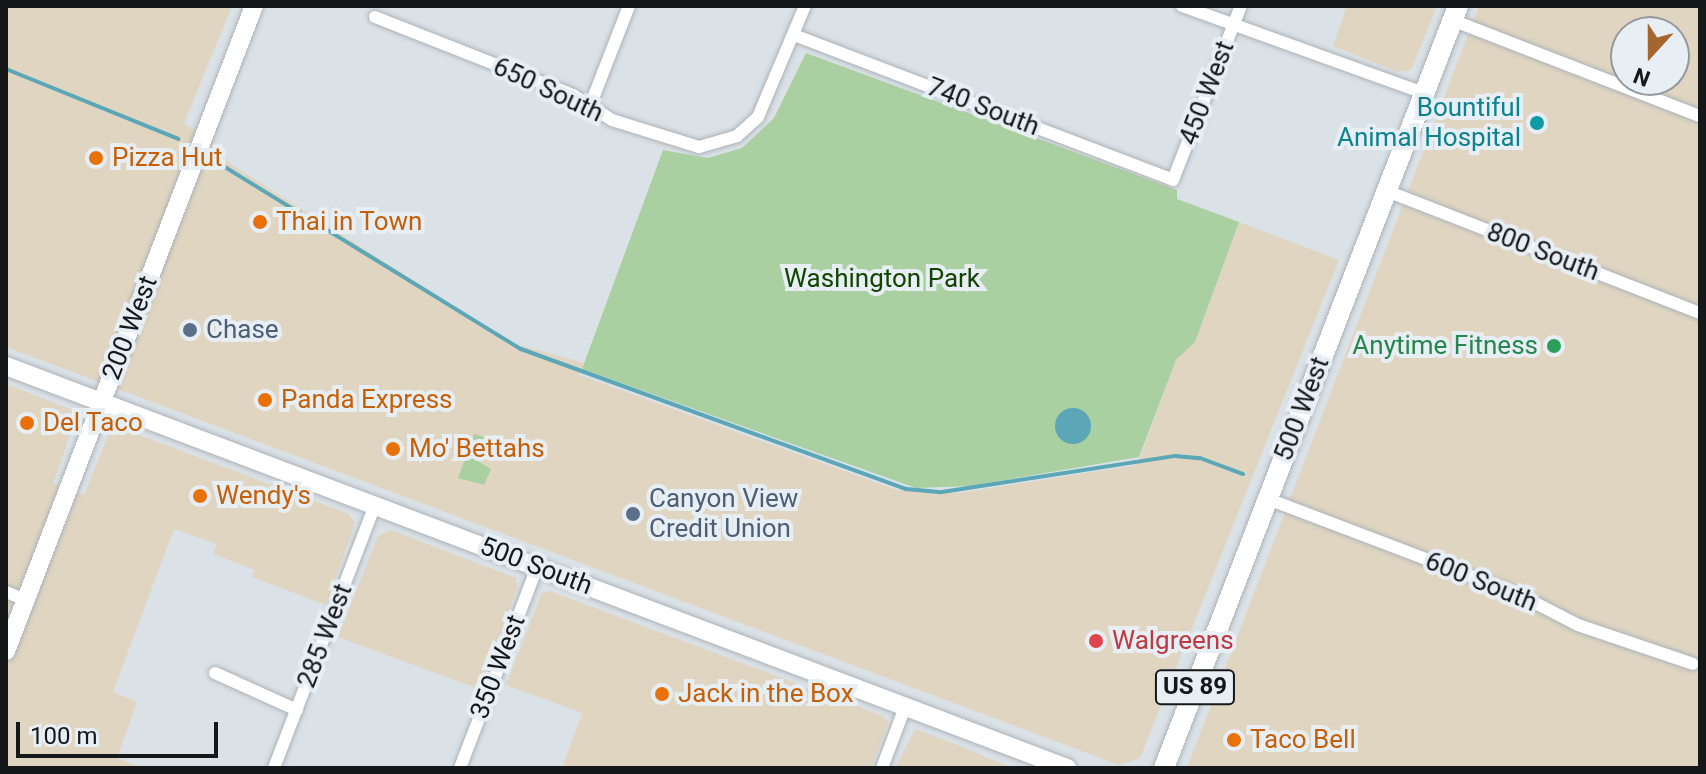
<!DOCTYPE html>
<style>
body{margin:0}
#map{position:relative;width:1706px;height:774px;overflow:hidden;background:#dae1e7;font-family:Roboto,sans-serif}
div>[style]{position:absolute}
.commercial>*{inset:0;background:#e0d5c1}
.green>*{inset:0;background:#aad0a1}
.water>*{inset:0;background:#5ba6b7}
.round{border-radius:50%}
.stream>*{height:4px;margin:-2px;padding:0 2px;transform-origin:2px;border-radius:2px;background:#5ba6b7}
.roads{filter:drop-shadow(0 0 2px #acb3b8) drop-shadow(0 0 2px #acb3b8)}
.minor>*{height:12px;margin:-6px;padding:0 6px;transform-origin:6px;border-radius:6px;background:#fff}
.secondary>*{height:18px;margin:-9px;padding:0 9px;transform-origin:9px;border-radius:9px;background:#fff}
.primary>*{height:20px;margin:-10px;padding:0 10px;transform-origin:10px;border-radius:10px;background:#fff}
.dots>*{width:22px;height:22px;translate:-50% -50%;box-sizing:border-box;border:4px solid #e7eef4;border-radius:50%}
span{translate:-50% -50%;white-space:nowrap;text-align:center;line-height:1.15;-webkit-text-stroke:8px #e7eef4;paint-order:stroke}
.shield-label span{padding:2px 6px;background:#e7eef4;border:2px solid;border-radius:6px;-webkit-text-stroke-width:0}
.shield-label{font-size:24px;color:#151719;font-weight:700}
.street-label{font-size:26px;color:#151719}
.culture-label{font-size:26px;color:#0d838f}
.right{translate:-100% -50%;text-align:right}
.food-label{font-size:26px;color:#c56008}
.left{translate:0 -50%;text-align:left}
.park-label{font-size:26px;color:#124500}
.service-label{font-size:26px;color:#4e5e75}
.leisure-label{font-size:26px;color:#27864d}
.health-label{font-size:26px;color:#be3a42}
.frame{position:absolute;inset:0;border:8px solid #151719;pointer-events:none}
.north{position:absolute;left:1610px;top:16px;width:80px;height:80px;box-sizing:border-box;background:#e7eef4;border:2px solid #93989c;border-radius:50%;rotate:201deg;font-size:22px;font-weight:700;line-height:32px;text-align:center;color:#151719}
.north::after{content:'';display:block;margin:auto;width:28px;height:36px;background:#a5652e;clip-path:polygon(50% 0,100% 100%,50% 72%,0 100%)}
.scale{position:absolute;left:16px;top:722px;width:202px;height:36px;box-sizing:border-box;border:4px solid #151719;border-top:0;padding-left:10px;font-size:24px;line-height:28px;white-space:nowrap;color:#151719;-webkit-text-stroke:6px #e7eef4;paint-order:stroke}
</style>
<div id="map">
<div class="commercial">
<div style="clip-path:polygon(6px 6px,232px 6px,184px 123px,215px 144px,229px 163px,512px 343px,584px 363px,579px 375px,897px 490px,959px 493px,1137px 465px,1176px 360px,1195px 342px,1239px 222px,1339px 260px,1140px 758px,1119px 765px,6px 347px)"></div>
<div style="clip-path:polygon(1347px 6px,1437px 6px,1411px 70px,1398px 72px,1333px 46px)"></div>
<div style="clip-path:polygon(evenodd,1479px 6px,1700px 6px,1700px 768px,1187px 768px,1479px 6px,1626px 32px,1674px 32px,1674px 80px,1626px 80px,1626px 32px)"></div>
<div style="clip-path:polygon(6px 384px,78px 412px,53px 484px,84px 495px,109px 433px,123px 429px,349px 514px,355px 523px,326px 605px,252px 577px,255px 570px,213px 554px,217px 544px,174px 529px,113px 692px,137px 702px,117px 758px,142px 768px,6px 768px)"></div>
<div style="clip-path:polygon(391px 530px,516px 578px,517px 589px,479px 689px,338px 637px,378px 536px)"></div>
<div style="clip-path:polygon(550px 591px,883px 716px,888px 723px,871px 768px,562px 768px,582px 713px,506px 685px,542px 593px)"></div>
<div style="clip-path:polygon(915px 729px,960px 746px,1012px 768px,895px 768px)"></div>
</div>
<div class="green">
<div style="clip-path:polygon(806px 53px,1177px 190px,1177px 199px,1239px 222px,1195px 342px,1176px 360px,1139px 457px,970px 486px,916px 488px,582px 369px,663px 150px,708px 158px,742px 148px,774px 118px)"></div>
<div style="clip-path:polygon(474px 434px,484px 437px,476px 460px,491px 469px,484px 485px,458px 478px)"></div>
</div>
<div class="water">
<div class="round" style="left:1055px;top:408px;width:36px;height:36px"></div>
</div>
<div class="stream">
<div style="left:6px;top:69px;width:186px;rotate:22.1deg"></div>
<div style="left:215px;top:161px;width:359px;rotate:31.6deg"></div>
<div style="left:521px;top:349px;width:410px;rotate:20deg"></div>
<div style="left:906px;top:489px;width:36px;rotate:5deg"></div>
<div style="left:942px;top:492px;width:236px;rotate:-8.8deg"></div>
<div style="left:1175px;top:456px;width:25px;rotate:5deg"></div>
<div style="left:1200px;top:458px;width:46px;rotate:20.4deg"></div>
</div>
<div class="roads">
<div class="minor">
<div style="left:1182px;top:6px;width:257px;rotate:19.8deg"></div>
<div style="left:375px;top:17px;width:213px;rotate:21.5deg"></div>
<div style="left:573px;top:95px;width:46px;rotate:32.7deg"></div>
<div style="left:612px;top:120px;width:91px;rotate:17.2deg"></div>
<div style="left:699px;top:147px;width:40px;rotate:-16deg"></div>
<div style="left:737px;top:136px;width:28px;rotate:-42deg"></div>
<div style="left:758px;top:117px;width:121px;rotate:-67.1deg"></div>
<div style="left:1452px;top:20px;width:266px;rotate:21.2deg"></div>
<div style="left:794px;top:35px;width:406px;rotate:20.9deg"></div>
<div style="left:1173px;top:180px;width:187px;rotate:-68.7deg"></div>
<div style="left:590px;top:106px;width:107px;rotate:-68.7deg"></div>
<div style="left:1387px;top:191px;width:336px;rotate:21.3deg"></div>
<div style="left:1268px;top:499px;width:265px;rotate:20.8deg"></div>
<div style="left:1516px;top:593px;width:70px;rotate:27.3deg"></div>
<div style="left:1578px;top:625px;width:121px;rotate:18.7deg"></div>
<div style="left:6px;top:592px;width:22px;rotate:22deg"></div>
<div style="left:215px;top:673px;width:90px;rotate:24.3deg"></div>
<div style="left:274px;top:768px;width:282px;rotate:-69deg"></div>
<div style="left:460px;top:768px;width:215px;rotate:-69deg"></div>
<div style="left:882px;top:768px;width:65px;rotate:-69.3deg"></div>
</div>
<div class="secondary">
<div style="left:6px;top:366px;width:1135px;rotate:20.75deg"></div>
<div style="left:6px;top:651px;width:691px;rotate:-68.97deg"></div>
</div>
<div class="primary">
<div style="left:1164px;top:768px;width:817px;rotate:-68.9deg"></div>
</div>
</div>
<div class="dots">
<div style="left:1537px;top:123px;background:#0f9aa8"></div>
<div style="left:96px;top:158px;background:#e8710a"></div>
<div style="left:260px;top:222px;background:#e8710a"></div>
<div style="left:190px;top:330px;background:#5c6f8a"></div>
<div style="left:1554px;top:346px;background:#2e9e5b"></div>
<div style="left:265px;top:400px;background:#e8710a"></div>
<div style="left:27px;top:423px;background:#e8710a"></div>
<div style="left:393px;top:449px;background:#e8710a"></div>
<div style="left:200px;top:496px;background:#e8710a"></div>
<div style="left:633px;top:514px;background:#5c6f8a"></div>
<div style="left:1096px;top:641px;background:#e0444e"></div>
<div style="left:662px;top:694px;background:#e8710a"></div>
<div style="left:1234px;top:740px;background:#e8710a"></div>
</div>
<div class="shield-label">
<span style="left:1195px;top:687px">US 89</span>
</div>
<div class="street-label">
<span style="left:548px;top:90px;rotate:25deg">650 South</span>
<span style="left:1207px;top:93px;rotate:-69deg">450 West</span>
<span style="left:983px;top:107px;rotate:21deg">740 South</span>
<span style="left:1543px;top:252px;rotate:21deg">800 South</span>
<span style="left:130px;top:328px;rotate:-69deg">200 West</span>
<span style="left:1302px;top:409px;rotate:-69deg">500 West</span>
<span style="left:536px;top:566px;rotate:21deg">500 South</span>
<span style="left:1481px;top:582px;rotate:22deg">600 South</span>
<span style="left:325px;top:636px;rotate:-69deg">285 West</span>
<span style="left:498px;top:667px;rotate:-69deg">350 West</span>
</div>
<div class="culture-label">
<span class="right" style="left:1521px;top:123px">Bountiful<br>Animal Hospital</span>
</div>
<div class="food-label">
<span class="left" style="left:112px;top:158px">Pizza Hut</span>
<span class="left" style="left:276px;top:222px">Thai in Town</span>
<span class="left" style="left:281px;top:400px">Panda Express</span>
<span class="left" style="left:43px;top:423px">Del Taco</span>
<span class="left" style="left:409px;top:449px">Mo' Bettahs</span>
<span class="left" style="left:216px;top:496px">Wendy's</span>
<span class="left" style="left:678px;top:694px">Jack in the Box</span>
<span class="left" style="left:1250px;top:740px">Taco Bell</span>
</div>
<div class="park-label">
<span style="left:882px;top:279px">Washington Park</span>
</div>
<div class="service-label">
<span class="left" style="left:206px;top:330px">Chase</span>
<span class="left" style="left:649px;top:514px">Canyon View<br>Credit Union</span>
</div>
<div class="leisure-label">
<span class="right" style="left:1538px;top:346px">Anytime Fitness</span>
</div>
<div class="health-label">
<span class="left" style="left:1112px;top:641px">Walgreens</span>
</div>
<div class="frame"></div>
<div class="north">N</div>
<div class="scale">100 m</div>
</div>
